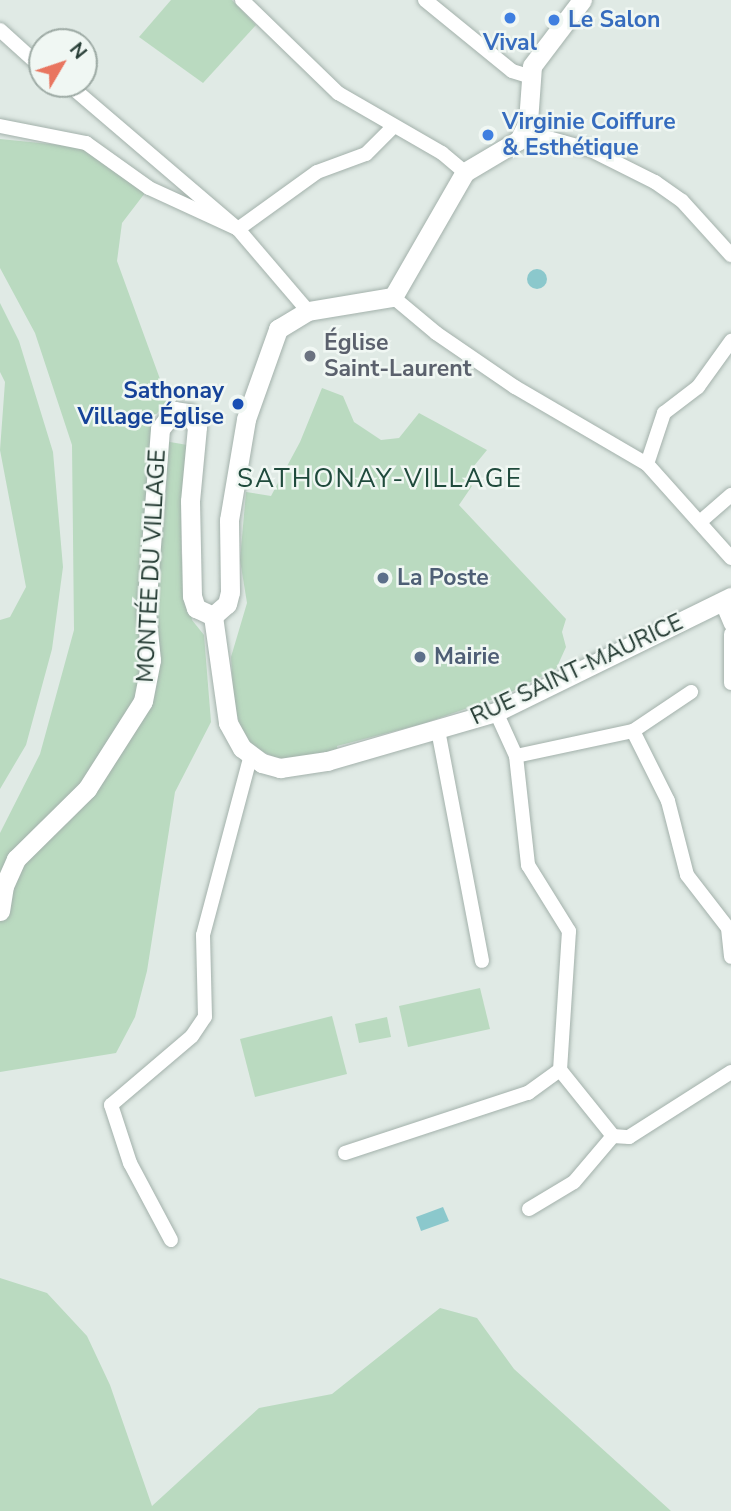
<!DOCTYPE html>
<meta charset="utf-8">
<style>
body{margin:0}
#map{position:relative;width:731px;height:1511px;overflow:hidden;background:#e0eae5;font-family:"Nunito Sans",sans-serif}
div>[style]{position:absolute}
.green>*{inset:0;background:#badac0}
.water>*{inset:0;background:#8bc8cc}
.round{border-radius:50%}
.roads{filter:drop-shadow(0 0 2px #a3b1ab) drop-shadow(0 0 2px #a3b1ab)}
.street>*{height:14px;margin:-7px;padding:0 7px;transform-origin:7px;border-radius:7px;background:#fff}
.secondary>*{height:19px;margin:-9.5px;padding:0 9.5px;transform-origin:9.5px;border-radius:9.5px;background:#fff}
.dots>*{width:19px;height:19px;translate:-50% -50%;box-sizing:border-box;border:4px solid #f0f7f3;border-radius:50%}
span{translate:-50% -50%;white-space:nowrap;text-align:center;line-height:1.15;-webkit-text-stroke:5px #f0f7f3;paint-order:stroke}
.shop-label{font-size:23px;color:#366cbe;font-weight:700}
.left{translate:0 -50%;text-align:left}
.worship-label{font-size:23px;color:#5b616d;font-weight:700}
.transit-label{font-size:23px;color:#164399;font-weight:700}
.right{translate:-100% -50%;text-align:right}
.street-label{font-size:23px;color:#223931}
.service-label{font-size:23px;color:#4e5e75;font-weight:700}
.quarter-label{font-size:26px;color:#1f4a3c;letter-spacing:2px}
.north{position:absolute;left:28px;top:28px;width:70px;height:70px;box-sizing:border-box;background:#f0f7f3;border:2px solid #9eaba5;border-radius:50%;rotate:51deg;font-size:19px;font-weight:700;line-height:28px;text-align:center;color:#223931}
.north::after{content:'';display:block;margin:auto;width:24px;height:32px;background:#e9755f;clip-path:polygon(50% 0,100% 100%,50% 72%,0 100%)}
</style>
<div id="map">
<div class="green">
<div style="clip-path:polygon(171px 0,232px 0,256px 25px,203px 83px,139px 37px)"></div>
<div style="clip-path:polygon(0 139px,80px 147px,145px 193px,122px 223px,117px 261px,168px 401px,151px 420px,153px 439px,193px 446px,181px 501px,181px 553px,192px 620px,204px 635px,211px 722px,175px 792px,147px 971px,135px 1017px,116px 1053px,0 1072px,0 833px,40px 754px,74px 630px,72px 445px,35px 333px,0 268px)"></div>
<div style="clip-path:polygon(0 303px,19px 341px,53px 452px,63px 567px,52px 649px,26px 745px,0 789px,0 620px,10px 617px,26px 587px,0 450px,5px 382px,0 372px)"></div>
<div style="clip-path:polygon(322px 388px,343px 396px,354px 422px,381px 440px,399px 438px,419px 413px,487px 450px,469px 472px,473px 475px,468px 483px,472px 486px,459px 505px,566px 619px,562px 632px,566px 647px,556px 669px,505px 695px,422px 724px,337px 746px,338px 754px,280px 760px,253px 747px,243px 735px,234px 705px,231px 657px,247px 603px,240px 560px,246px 492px,271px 496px,300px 442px)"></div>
<div style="clip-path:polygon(480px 988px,490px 1029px,408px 1047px,399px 1006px)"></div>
<div style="clip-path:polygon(332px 1016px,347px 1074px,255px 1097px,240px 1039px)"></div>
<div style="clip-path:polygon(387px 1017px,391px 1037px,359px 1043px,355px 1024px)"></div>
<div style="clip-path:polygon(0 1278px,47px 1293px,87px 1336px,110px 1385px,152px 1506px,259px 1408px,332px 1394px,440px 1308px,477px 1318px,514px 1369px,671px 1511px,0 1511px)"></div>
</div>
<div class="water">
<div class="round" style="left:527px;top:269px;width:20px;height:20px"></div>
<div style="clip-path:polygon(443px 1207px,449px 1221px,421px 1231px,416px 1217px)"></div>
</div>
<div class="roads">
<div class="street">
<div style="left:242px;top:0;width:134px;rotate:44.1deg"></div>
<div style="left:338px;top:93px;width:120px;rotate:30deg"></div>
<div style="left:442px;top:153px;width:30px;rotate:40deg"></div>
<div style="left:425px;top:0;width:112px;rotate:39.2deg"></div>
<div style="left:512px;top:71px;width:17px;rotate:17deg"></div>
<div style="left:0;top:30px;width:57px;rotate:42.1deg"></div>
<div style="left:68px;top:84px;width:223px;rotate:40.5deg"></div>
<div style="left:238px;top:229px;width:97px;rotate:-35.8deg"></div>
<div style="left:317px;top:172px;width:52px;rotate:-20.2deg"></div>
<div style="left:366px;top:154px;width:38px;rotate:-45deg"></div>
<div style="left:0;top:126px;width:88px;rotate:11.2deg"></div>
<div style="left:86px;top:143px;width:77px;rotate:35.5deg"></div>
<div style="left:149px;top:188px;width:98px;rotate:24.7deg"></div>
<div style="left:238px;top:229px;width:108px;rotate:49.5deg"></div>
<div style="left:523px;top:131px;width:71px;rotate:15.6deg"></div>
<div style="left:591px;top:150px;width:72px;rotate:26.6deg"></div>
<div style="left:655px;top:182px;width:33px;rotate:35deg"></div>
<div style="left:682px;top:201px;width:73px;rotate:47.8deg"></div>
<div style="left:393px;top:297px;width:56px;rotate:39.9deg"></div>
<div style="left:436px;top:333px;width:96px;rotate:34.4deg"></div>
<div style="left:515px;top:387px;width:153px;rotate:30.3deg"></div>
<div style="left:647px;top:464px;width:126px;rotate:48.2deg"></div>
<div style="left:647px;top:464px;width:54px;rotate:-71.6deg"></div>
<div style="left:664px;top:413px;width:43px;rotate:-37.4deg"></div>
<div style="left:698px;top:387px;width:57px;rotate:-54.3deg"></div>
<div style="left:701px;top:521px;width:40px;rotate:-41deg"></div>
<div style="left:722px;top:603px;width:23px;rotate:67deg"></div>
<div style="left:731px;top:634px;width:49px;rotate:90deg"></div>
<div style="left:496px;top:712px;width:48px;rotate:65.6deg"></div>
<div style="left:516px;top:756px;width:110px;rotate:83.7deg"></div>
<div style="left:528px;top:865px;width:78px;rotate:58.2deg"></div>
<div style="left:569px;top:931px;width:139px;rotate:93.7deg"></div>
<div style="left:560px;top:1070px;width:85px;rotate:51.2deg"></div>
<div style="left:613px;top:1136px;width:16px;rotate:4deg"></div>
<div style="left:629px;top:1137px;width:121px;rotate:-32.5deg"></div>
<div style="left:438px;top:730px;width:235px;rotate:79.2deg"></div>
<div style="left:633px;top:731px;width:70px;rotate:-33.9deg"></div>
<div style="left:516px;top:756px;width:120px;rotate:-12.1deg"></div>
<div style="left:633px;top:731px;width:78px;rotate:63.4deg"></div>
<div style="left:668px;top:801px;width:76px;rotate:75.6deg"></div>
<div style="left:687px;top:875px;width:67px;rotate:52.3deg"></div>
<div style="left:728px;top:928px;width:29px;rotate:84deg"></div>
<div style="left:345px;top:1153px;width:193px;rotate:-18.2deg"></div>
<div style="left:528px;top:1093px;width:39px;rotate:-36deg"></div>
<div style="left:529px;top:1209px;width:52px;rotate:-31deg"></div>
<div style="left:574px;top:1182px;width:60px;rotate:-49.7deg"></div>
<div style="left:171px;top:1240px;width:87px;rotate:-118deg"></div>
<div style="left:130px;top:1163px;width:61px;rotate:-108.1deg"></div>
<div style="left:111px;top:1105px;width:106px;rotate:-40.4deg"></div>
<div style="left:192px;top:1036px;width:23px;rotate:-56deg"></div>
<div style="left:205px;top:1017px;width:82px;rotate:-91.4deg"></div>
<div style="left:203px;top:935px;width:186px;rotate:-75.1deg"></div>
</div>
<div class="secondary">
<div style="left:213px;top:616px;width:18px;rotate:-41deg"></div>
<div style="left:227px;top:604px;width:12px;rotate:-76deg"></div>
<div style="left:230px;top:592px;width:72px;rotate:-90.8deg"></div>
<div style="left:229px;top:520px;width:102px;rotate:-80.4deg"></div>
<div style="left:246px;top:419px;width:96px;rotate:-70.4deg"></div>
<div style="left:278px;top:329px;width:35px;rotate:-31deg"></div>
<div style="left:308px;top:311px;width:86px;rotate:-9.4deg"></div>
<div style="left:393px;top:297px;width:144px;rotate:-60.1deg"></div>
<div style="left:465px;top:172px;width:63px;rotate:-30.7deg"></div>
<div style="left:519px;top:140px;width:20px;rotate:-63deg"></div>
<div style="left:528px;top:122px;width:56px;rotate:-85.9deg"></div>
<div style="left:532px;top:66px;width:83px;rotate:-52.9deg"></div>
<div style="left:213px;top:616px;width:108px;rotate:82deg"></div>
<div style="left:228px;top:723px;width:29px;rotate:61deg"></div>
<div style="left:242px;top:748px;width:25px;rotate:37deg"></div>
<div style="left:262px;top:763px;width:19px;rotate:16deg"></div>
<div style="left:280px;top:768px;width:48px;rotate:-8.5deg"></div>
<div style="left:327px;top:761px;width:176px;rotate:-16.2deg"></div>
<div style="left:496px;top:712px;width:262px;rotate:-26.1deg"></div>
<div style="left:0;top:911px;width:25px;rotate:-81deg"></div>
<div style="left:4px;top:886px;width:30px;rotate:-66deg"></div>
<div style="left:16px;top:859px;width:100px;rotate:-44.6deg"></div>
<div style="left:87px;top:789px;width:104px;rotate:-57.5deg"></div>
<div style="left:143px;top:701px;width:42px;rotate:-79deg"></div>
<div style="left:151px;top:660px;width:49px;rotate:-95.8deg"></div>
<div style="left:146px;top:611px;width:183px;rotate:-85.6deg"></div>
<div style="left:160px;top:429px;width:23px;rotate:-52deg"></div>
<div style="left:174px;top:411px;width:15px;rotate:8deg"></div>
<div style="left:189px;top:413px;width:16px;rotate:60deg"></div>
<div style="left:197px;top:427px;width:74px;rotate:95.4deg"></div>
<div style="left:190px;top:501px;width:95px;rotate:88.8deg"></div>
<div style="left:192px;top:596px;width:13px;rotate:72deg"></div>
<div style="left:196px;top:608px;width:19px;rotate:25deg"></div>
</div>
</div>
<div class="dots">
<div style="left:510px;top:18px;background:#3f7fe0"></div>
<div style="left:554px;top:20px;background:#3f7fe0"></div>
<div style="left:488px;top:135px;background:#3f7fe0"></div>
<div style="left:310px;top:356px;background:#6b7280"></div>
<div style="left:238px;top:404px;background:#1a4fb4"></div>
<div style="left:383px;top:578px;background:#5c6f8a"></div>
<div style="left:420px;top:657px;background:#5c6f8a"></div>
</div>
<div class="shop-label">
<span class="left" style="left:568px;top:20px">Le Salon</span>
<span style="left:510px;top:43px">Vival</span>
<span class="left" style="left:502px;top:135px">Virginie Coiffure<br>&amp; Esthétique</span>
</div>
<div class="worship-label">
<span class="left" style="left:324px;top:356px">Église<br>Saint-Laurent</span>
</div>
<div class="transit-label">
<span class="right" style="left:224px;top:404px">Sathonay<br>Village Église</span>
</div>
<div class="street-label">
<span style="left:152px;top:566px;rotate:-87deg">MONTÉE DU VILLAGE</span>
<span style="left:577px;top:670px;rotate:-25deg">RUE SAINT-MAURICE</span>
</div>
<div class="service-label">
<span class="left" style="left:397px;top:578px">La Poste</span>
<span class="left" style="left:434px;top:657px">Mairie</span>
</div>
<div class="quarter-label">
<span style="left:380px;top:479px">SATHONAY-VILLAGE</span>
</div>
<div class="north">N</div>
</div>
